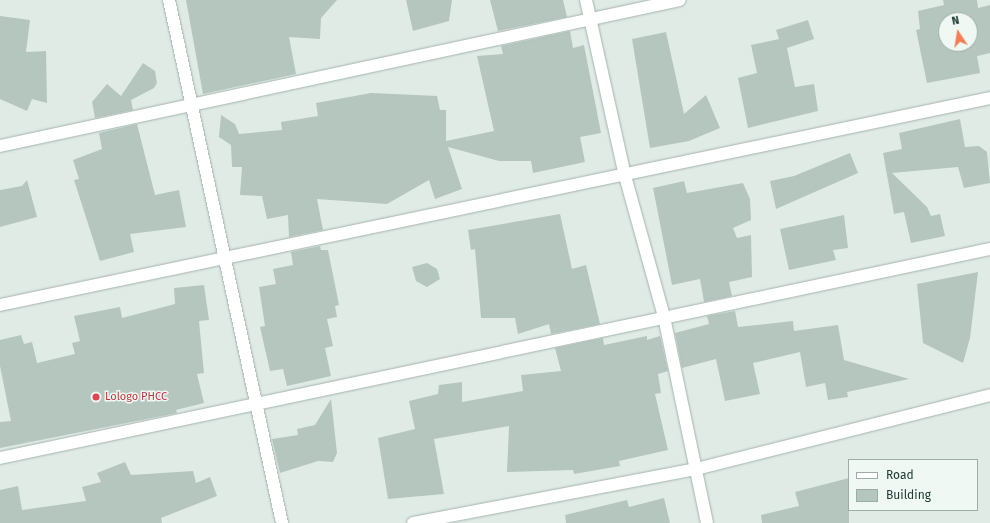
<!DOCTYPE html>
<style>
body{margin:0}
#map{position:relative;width:990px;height:523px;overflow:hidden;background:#e0ebe6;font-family:"Fira Sans",sans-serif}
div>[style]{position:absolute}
.building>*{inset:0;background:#b5c6bf}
.roads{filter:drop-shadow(0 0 1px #a3b3ad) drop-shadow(0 0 1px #a3b3ad)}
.minor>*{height:12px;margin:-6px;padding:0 6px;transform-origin:6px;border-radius:6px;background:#fff}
.dots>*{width:11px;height:11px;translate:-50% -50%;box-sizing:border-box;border:2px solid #f0f8f4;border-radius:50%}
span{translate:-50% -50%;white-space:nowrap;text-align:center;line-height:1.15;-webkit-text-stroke:3px #f0f8f4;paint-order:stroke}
.health-label{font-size:11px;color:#be3a42}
.left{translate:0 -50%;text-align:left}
.legend{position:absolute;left:848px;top:459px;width:130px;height:52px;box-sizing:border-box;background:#f0f8f4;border:1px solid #9daca8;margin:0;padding:5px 7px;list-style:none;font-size:12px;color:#203b35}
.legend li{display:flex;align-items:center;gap:8px;height:20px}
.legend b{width:20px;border:1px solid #9daca8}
.north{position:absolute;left:938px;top:12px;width:40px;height:40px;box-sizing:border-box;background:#f0f8f4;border:1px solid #9daca8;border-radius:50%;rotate:348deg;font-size:11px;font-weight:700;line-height:16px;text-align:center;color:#203b35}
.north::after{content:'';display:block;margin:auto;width:14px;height:18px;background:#f57e54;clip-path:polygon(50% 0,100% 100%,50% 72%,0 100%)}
</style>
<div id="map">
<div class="building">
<div style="clip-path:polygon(186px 0,337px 0,321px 18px,320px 39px,289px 37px,296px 74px,203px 94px)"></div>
<div style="clip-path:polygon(406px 0,452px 0,449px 21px,413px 31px)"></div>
<div style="clip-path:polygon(490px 0,563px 0,567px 17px,498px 31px)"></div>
<div style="clip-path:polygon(evenodd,943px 0,977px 0,978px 8px,990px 5px,990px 53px,977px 56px,980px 73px,927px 83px,916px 30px,920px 29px,918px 11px,944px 5px,943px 0,946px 20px,970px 20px,970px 44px,946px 44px,946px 20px)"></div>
<div style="clip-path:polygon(0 16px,30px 20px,26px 52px,46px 51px,47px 103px,32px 99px,27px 111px,0 99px)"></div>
<div style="clip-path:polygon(808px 20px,814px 39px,787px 48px,795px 87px,814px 84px,818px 111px,748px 128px,738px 78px,757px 73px,751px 45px,779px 39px,776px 30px)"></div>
<div style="clip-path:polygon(570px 31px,573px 48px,584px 45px,601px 133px,580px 137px,585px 162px,533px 173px,531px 161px,499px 161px,448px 147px,462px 189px,435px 199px,429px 180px,387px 204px,317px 199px,323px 230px,289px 237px,288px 215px,267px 219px,262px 196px,240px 195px,242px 167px,232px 167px,231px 145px,219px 137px,221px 115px,235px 124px,239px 134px,282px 130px,281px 122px,318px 116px,316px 103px,371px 93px,437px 96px,440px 110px,446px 110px,446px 141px,494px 131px,477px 56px,503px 54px,501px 46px)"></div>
<div style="clip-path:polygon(666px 32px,684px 114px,706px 95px,720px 128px,689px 141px,650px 148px,632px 39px)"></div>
<div style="clip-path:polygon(143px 63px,155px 71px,157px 83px,154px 88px,131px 100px,133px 110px,95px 118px,92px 102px,107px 84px,121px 96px)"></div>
<div style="clip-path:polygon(960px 119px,965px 147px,979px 146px,987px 152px,990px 183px,964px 188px,958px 167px,892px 173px,927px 207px,931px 216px,940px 214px,945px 236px,911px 243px,904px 212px,894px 214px,883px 153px,902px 149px,899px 133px)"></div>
<div style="clip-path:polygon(137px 124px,155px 195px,179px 190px,186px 227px,130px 234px,134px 252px,100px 261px,74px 180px,79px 179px,73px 160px,102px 149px,99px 133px)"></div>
<div style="clip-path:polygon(850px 153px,858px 173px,776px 209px,770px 181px,794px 176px)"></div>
<div style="clip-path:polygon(27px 180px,37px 217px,0 227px,0 190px,22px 186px)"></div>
<div style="clip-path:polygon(684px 181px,687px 193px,743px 183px,750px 199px,751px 220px,733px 228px,737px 238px,751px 235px,752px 277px,729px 282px,732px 296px,704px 302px,700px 279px,672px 285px,653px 188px)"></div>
<div style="clip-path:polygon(560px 214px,572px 269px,586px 265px,600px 324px,551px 334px,549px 324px,518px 334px,515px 318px,481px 318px,475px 249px,471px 250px,468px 230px)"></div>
<div style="clip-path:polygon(844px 215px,848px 248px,833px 250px,836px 260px,789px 270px,780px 229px)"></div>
<div style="clip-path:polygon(320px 246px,321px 250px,328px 250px,339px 305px,335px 306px,337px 317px,327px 319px,333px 346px,325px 348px,331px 376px,287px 386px,283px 369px,270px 371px,260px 327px,265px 326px,259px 287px,276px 284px,273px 269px,293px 265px,291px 252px)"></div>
<div style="clip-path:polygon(427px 263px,437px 269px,440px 279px,427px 287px,416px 281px,412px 267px)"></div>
<div style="clip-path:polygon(978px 272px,970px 338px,963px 363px,923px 343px,917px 284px)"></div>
<div style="clip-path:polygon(204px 285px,209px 320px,199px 321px,204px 373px,197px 374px,204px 403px,176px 410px,177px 413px,0 448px,0 422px,11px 421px,0 366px,0 340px,21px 335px,24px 344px,32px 342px,37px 363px,75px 354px,72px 343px,80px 341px,74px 316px,120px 307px,122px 318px,175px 304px,174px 288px)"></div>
<div style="clip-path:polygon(735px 311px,738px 327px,793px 321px,794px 331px,838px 325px,844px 360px,909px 379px,847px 392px,848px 397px,828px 400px,825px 383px,806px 387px,800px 352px,753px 363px,760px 394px,725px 401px,716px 359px,682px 368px,675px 333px,709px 324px,707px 316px)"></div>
<div style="clip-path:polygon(647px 336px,647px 340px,660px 336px,668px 371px,658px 374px,661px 393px,655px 394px,668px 450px,619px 461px,620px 466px,574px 474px,573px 470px,507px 472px,509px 426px,434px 439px,444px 494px,388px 499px,378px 438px,415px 429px,409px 401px,438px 394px,439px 385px,462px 382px,462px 402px,523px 391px,521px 375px,561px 371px,555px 348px,603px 338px,604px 345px)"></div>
<div style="clip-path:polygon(331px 399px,337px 453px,333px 462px,318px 461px,280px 473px,272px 439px,298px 435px,297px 429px,315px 425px)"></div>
<div style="clip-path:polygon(125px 462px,131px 475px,193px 471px,196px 483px,210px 477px,217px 496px,161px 518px,162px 523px,0 523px,0 490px,18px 486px,22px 510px,86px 501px,82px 487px,101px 482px,97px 473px)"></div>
<div style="clip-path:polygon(849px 478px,849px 523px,762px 523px,761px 515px,799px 506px,795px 492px)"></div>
<div style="clip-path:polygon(664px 498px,670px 523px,566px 523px,565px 515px,627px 500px,629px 507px)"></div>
</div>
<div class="roads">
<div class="minor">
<div style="left:169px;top:0;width:535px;rotate:77.81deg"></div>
<div style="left:586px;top:0;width:180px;rotate:77.5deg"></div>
<div style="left:625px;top:176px;width:146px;rotate:74.5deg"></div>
<div style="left:664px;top:317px;width:210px;rotate:78.2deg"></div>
<div style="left:0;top:146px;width:695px;rotate:-12.12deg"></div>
<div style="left:0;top:305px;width:1011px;rotate:-11.81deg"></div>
<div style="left:0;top:458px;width:1012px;rotate:-11.92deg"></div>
<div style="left:413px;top:523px;width:288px;rotate:-10.8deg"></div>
<div style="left:696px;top:469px;width:303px;rotate:-14.1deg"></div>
</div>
</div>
<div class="dots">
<div style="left:96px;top:397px;background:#e0444e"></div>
</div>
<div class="health-label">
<span class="left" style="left:105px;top:397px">Lologo PHCC</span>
</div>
<ul class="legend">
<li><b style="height:5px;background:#fff"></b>Road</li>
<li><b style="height:11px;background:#b5c6bf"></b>Building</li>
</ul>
<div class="north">N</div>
</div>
